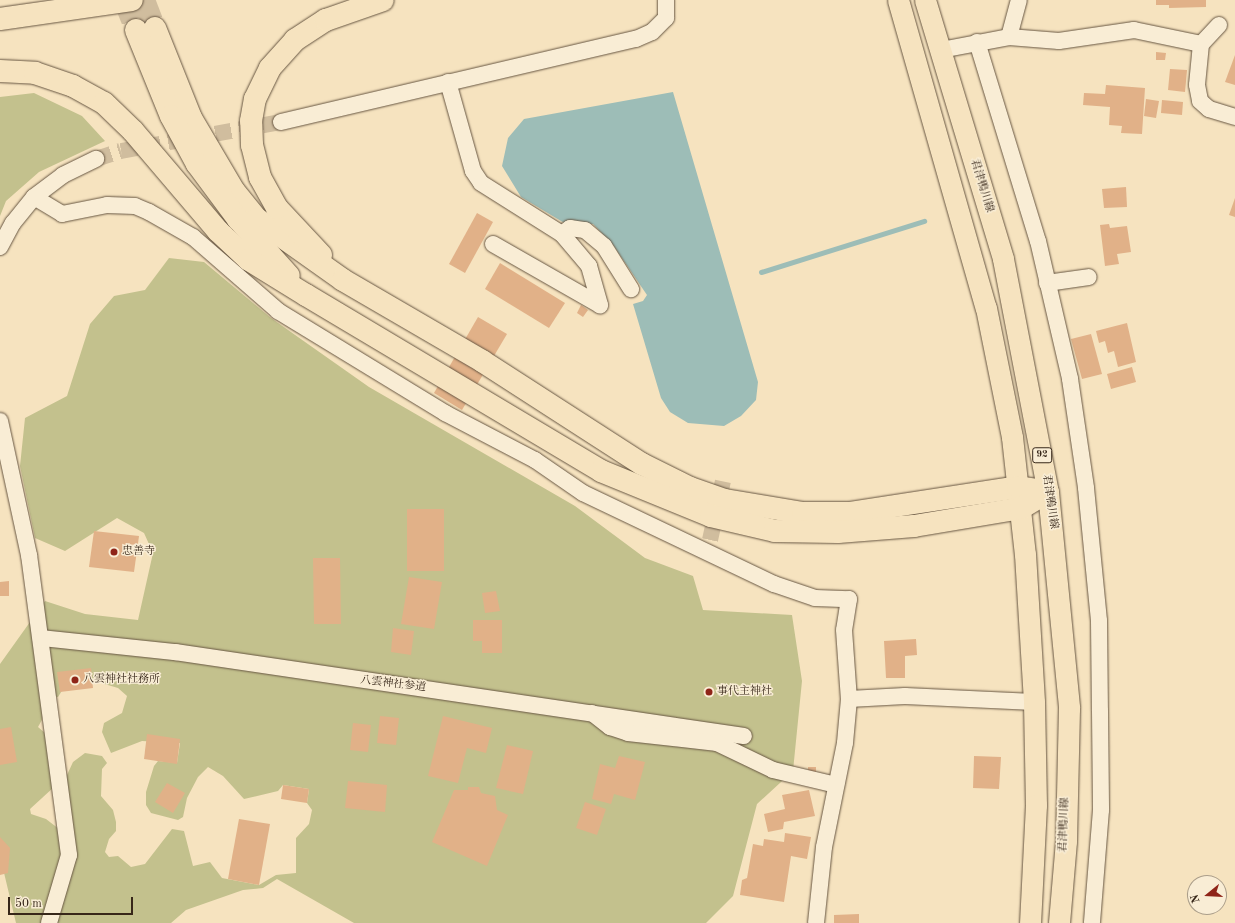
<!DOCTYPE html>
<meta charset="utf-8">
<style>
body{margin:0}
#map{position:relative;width:1235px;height:923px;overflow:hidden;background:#f6e3bf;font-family:"Old Standard TT","Noto Serif JP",serif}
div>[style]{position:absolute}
.green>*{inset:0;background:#c3c18d}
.water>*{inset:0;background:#9dbdb7}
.stream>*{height:5px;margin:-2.5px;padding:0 2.5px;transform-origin:2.5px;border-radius:2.5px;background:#9dbdb7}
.building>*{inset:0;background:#e1b188}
.minor-tunnel>*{height:16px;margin-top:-8px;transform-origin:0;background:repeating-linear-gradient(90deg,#d0bd9e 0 16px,transparent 0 24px)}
.highway-tunnel>*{height:22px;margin-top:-11px;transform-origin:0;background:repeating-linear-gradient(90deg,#d0bd9e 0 22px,transparent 0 33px)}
.roads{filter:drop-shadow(0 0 1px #675642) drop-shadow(0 0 1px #675642)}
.minor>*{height:16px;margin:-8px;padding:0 8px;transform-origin:8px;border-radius:8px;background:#f9edd5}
.major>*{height:21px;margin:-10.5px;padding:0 10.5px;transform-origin:10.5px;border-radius:10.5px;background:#f6e3bf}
.highway>*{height:22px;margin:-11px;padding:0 11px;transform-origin:11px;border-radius:11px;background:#f6e3bf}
.dots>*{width:11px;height:11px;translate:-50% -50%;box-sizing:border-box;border:2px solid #f9edd5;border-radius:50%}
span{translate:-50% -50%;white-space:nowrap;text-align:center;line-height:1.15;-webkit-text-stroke:3px #f9edd5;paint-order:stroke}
.shield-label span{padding:1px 3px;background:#f9edd5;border:1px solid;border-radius:3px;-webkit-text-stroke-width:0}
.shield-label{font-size:10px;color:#372719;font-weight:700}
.street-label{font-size:11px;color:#372719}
.poi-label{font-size:11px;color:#372719}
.left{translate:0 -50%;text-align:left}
.north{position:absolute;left:1187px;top:875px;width:40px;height:40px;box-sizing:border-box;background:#f9edd5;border:1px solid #ab9e8a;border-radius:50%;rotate:252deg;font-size:11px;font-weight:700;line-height:16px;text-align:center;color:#372719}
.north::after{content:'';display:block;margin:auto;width:14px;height:18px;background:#8f2418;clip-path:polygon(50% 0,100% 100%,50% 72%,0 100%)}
.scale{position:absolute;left:8px;top:897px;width:125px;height:18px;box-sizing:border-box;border:2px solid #372719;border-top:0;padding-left:5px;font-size:12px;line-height:14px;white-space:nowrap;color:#372719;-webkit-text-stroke:3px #f9edd5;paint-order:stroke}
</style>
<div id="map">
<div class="green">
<div style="clip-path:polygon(34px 93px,82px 116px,105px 141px,39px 172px,6px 201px,0 216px,0 97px)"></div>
<div style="clip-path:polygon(evenodd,169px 258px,204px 262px,271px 318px,369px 387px,575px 506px,645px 558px,693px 576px,703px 610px,792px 615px,802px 681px,793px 771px,757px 804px,733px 896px,706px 923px,354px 923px,277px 879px,263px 888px,243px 890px,186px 910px,171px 923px,16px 923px,0 856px,0 664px,45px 601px,85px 614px,138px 620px,153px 553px,144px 533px,117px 518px,65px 551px,35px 538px,20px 466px,25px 418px,67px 396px,90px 324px,114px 296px,145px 290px,169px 258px,91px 680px,118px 688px,127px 696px,122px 713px,104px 723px,102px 732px,111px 753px,142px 741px,180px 743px,177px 763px,158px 761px,154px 766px,146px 792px,146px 805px,151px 813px,178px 820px,183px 817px,187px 798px,198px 777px,208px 767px,223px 776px,244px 799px,278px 791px,283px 785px,309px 789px,307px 803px,312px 810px,309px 824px,296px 838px,296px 873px,276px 875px,259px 885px,222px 878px,210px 862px,193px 866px,184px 831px,172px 829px,145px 864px,131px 867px,118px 856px,109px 857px,105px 852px,109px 839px,116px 831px,116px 822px,113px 810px,101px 796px,102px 769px,107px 763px,102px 756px,85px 753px,73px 762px,67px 775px,59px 829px,46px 819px,31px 814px,30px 809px,54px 787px,45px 733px,38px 727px,43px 718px,42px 695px,58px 697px,63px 689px,91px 680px)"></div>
</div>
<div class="water">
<div style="clip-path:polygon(673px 92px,758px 382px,756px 400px,741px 416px,724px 426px,688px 423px,670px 412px,661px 398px,633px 304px,643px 301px,647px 295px,613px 245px,593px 224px,566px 224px,521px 197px,502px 166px,508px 138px,524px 119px)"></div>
</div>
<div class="stream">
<div style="left:761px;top:272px;width:171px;rotate:-17.4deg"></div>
</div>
<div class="building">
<div style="clip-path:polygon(1156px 0,1206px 0,1206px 7px,1169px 8px,1169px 5px,1156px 5px)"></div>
<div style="clip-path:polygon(1156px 52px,1166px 53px,1165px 60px,1156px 60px)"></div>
<div style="clip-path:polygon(1235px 55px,1235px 85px,1225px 82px)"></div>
<div style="clip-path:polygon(1170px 69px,1187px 70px,1185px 92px,1168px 90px)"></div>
<div style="clip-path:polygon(1106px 85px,1145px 88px,1142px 134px,1121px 133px,1122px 126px,1109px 125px,1110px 107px,1083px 105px,1084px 93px,1105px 94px)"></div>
<div style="clip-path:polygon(1146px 99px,1159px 101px,1156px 118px,1144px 116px)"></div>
<div style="clip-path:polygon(1162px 100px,1183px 102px,1182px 115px,1161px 113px)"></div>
<div style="clip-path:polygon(1126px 187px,1127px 207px,1104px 208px,1102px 189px)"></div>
<div style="clip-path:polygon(1235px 198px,1235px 217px,1229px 215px)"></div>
<div style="clip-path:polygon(477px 213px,493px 222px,465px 273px,449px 264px)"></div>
<div style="clip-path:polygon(1109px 224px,1110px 228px,1127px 226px,1131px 252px,1117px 254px,1119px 264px,1105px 266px,1100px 225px)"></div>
<div style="clip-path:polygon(500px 263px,565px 303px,549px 328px,485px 289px)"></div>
<div style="clip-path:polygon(581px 305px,588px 310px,583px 317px,577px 313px)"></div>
<div style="clip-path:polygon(478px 317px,507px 334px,462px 410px,434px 393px)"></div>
<div style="clip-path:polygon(1127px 323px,1136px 362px,1118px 367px,1114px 351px,1108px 353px,1105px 341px,1099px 343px,1096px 331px)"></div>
<div style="clip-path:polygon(1091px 334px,1102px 374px,1082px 379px,1071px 339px)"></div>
<div style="clip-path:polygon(1132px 367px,1136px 382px,1111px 389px,1107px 374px)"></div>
<div style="clip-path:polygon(407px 509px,444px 509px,444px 571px,407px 571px)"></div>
<div style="clip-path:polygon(94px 531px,139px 536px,134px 572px,89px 567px)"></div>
<div style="clip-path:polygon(313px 558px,340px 558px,341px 624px,314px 624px)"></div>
<div style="clip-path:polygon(409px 577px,442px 582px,434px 629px,401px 624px)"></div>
<div style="clip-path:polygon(9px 581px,9px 596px,0 596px,0 582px)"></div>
<div style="clip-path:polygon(496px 591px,500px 611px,485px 613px,482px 593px)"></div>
<div style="clip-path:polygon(473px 620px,502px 620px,502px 653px,482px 653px,482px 641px,473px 641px)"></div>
<div style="clip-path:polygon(393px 628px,414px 631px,411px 655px,391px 652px)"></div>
<div style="clip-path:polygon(916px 639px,917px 655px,905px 656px,905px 678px,886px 678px,884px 641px)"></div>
<div style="clip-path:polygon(91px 668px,93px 688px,60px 692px,57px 672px)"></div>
<div style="clip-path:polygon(705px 687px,714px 688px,712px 697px,704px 696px)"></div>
<div style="clip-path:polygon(380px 716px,399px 718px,396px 745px,377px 743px)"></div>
<div style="clip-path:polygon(443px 716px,492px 728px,486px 753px,467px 748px,458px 783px,428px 776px)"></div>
<div style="clip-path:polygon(353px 723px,371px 725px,368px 752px,350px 750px)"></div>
<div style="clip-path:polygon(11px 727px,17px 762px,0 765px,0 729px)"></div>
<div style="clip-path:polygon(147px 734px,180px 739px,177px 764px,144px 759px)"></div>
<div style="clip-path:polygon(507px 745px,533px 751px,523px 794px,496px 788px)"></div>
<div style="clip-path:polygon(619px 756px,645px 762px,635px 800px,614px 794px,611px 804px,592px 799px,600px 764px,615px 768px)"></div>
<div style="clip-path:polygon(974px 756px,1001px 757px,999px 789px,973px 788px)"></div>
<div style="clip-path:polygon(808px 767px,816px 767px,816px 774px,808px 773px)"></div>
<div style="clip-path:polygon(348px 781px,387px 785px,385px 812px,345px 808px)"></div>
<div style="clip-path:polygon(167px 783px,185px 793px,173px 813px,155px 802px)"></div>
<div style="clip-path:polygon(283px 785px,309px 789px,307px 803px,281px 799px)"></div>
<div style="clip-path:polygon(468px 787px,479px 787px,481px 793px,495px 796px,497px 810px,508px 815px,487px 866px,432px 842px,454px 790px,468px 790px)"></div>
<div style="clip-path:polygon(809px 790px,815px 816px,784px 822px,783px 829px,768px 832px,764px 814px,785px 809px,782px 795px)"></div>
<div style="clip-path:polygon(585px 802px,606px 809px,597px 835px,576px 828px)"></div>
<div style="clip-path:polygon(239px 819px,270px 824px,259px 885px,228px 879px)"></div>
<div style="clip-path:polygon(785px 833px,811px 837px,807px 859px,791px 856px,784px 902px,740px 895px,742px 880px,747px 878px,753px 844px,763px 846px,764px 839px,784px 842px)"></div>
<div style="clip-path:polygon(0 837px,10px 848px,8px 873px,0 875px)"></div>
<div style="clip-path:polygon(859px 914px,859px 923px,834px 923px,834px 915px)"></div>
</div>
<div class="minor-tunnel">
<div style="left:96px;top:159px;width:26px;rotate:-18deg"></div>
<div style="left:121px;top:151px;width:163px;rotate:-10.3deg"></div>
<div style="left:710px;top:540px;width:60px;rotate:-77.6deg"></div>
</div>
<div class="highway-tunnel">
<div style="left:124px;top:0;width:32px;rotate:68deg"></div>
<div style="left:144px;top:0;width:30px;rotate:69deg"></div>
</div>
<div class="roads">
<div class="minor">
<div style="left:1219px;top:25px;width:26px;rotate:133deg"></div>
<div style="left:1201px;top:44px;width:41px;rotate:95.6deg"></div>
<div style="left:1197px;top:85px;width:16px;rotate:79deg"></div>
<div style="left:1200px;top:101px;width:12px;rotate:42deg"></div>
<div style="left:1209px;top:109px;width:27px;rotate:17deg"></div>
<div style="left:1009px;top:37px;width:38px;rotate:-75deg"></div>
<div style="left:977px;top:42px;width:208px;rotate:73deg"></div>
<div style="left:1038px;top:241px;width:142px;rotate:76.9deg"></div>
<div style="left:1070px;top:379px;width:110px;rotate:81.6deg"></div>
<div style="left:1086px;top:488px;width:134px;rotate:84.4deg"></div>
<div style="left:1099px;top:621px;width:90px;rotate:89.4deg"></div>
<div style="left:1100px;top:711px;width:99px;rotate:89.4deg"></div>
<div style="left:1101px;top:810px;width:113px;rotate:94.6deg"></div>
<div style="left:941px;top:50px;width:69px;rotate:-10.8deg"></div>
<div style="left:1009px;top:37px;width:50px;rotate:4.6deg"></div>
<div style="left:1059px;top:41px;width:76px;rotate:-8.3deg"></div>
<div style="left:1134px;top:30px;width:68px;rotate:11.8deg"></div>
<div style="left:448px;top:82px;width:92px;rotate:74.3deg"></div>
<div style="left:473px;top:171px;width:14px;rotate:56deg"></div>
<div style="left:481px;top:183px;width:96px;rotate:32.2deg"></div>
<div style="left:562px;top:234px;width:42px;rotate:49.8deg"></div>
<div style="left:589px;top:266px;width:41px;rotate:74.2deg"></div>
<div style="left:281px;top:122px;width:365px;rotate:-13.2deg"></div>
<div style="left:636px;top:39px;width:17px;rotate:-24deg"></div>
<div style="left:652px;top:32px;width:20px;rotate:-45deg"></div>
<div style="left:666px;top:18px;width:18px;rotate:-90deg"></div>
<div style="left:34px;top:197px;width:33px;rotate:31deg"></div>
<div style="left:62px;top:214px;width:46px;rotate:-11.3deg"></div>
<div style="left:107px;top:205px;width:28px;rotate:2deg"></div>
<div style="left:135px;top:206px;width:15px;rotate:23deg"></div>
<div style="left:149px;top:212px;width:51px;rotate:29.6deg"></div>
<div style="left:193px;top:237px;width:113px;rotate:41deg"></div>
<div style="left:278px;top:311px;width:196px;rotate:31.4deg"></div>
<div style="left:445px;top:413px;width:102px;rotate:27.6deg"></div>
<div style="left:535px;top:460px;width:58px;rotate:34.5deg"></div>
<div style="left:583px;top:493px;width:212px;rotate:25.5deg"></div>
<div style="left:774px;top:584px;width:43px;rotate:18.9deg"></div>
<div style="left:815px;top:598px;width:34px;rotate:2deg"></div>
<div style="left:849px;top:599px;width:31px;rotate:99deg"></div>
<div style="left:844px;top:630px;width:69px;rotate:85.9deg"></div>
<div style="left:849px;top:699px;width:44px;rotate:95.2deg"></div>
<div style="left:845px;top:743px;width:106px;rotate:101.4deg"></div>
<div style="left:824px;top:847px;width:76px;rotate:96deg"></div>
<div style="left:562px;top:234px;width:10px;rotate:-37deg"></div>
<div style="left:570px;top:228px;width:15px;rotate:8deg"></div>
<div style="left:585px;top:230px;width:25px;rotate:40deg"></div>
<div style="left:604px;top:246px;width:51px;rotate:57.9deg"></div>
<div style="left:493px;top:244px;width:123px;rotate:29.7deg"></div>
<div style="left:0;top:247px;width:27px;rotate:-62deg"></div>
<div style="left:13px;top:223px;width:33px;rotate:-51deg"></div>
<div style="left:34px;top:197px;width:36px;rotate:-37deg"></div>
<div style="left:63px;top:175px;width:37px;rotate:-26deg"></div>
<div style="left:1047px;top:283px;width:42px;rotate:-8.1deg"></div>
<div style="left:0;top:421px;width:137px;rotate:77.8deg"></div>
<div style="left:29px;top:555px;width:303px;rotate:82.4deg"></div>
<div style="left:69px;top:855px;width:71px;rotate:106.4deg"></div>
<div style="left:41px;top:638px;width:135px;rotate:6deg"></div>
<div style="left:175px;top:652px;width:575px;rotate:8.4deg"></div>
<div style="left:849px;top:699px;width:56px;rotate:-3.1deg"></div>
<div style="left:905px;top:696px;width:129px;rotate:2.7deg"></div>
<div style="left:592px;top:713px;width:23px;rotate:38deg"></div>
<div style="left:610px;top:727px;width:19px;rotate:18deg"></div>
<div style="left:628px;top:733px;width:90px;rotate:6.4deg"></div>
<div style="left:717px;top:743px;width:62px;rotate:25.7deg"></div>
<div style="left:773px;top:770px;width:65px;rotate:13.4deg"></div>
</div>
<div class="major">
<div style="left:898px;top:0;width:320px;rotate:74.1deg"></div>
<div style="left:986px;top:308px;width:132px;rotate:78.6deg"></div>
<div style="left:1012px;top:437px;width:118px;rotate:83.7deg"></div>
<div style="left:1025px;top:554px;width:148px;rotate:86.5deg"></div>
<div style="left:1034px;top:702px;width:103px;rotate:88.9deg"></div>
<div style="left:1036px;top:805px;width:118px;rotate:92.9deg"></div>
<div style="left:925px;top:0;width:270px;rotate:73.2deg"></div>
<div style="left:1003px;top:259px;width:237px;rotate:79.1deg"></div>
<div style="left:1048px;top:492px;width:217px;rotate:84.4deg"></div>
<div style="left:1069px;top:708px;width:133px;rotate:91.3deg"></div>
<div style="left:1066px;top:841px;width:82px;rotate:94.9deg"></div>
</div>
<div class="highway">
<div style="left:0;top:19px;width:133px;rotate:-8.2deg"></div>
<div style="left:155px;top:28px;width:97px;rotate:68.2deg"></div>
<div style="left:191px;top:118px;width:85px;rotate:59.5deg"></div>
<div style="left:234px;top:191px;width:36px;rotate:51deg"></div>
<div style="left:257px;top:219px;width:105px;rotate:35.3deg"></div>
<div style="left:343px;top:280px;width:161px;rotate:30.2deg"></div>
<div style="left:482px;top:361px;width:190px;rotate:32.8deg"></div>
<div style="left:642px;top:464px;width:54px;rotate:26.6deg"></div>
<div style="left:690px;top:488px;width:37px;rotate:19deg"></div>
<div style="left:725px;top:500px;width:79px;rotate:9.5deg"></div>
<div style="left:803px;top:513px;width:46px"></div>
<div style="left:849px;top:513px;width:171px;rotate:-8.7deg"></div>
<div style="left:1018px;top:487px;width:30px;rotate:9deg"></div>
<div style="left:136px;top:30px;width:93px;rotate:67.9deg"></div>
<div style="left:171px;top:116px;width:55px;rotate:61.6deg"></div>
<div style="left:197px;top:164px;width:69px;rotate:53.3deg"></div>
<div style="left:238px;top:219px;width:76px;rotate:48.2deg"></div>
<div style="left:0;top:71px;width:35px;rotate:3deg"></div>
<div style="left:35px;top:73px;width:40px;rotate:18.9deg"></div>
<div style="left:73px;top:86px;width:35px;rotate:29deg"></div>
<div style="left:104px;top:103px;width:40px;rotate:44deg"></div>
<div style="left:133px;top:131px;width:131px;rotate:49.6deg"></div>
<div style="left:218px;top:231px;width:42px;rotate:43.1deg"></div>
<div style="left:249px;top:260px;width:67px;rotate:31.6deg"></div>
<div style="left:306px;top:295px;width:344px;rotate:30.8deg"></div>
<div style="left:601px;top:471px;width:119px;rotate:22.2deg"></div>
<div style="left:711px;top:516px;width:66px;rotate:13.2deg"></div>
<div style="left:775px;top:531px;width:63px;rotate:0.9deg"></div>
<div style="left:838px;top:532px;width:76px;rotate:-4.5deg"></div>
<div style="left:914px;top:526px;width:109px;rotate:-9.5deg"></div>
<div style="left:1021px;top:508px;width:31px;rotate:-31deg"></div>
<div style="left:321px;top:255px;width:64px;rotate:-133.1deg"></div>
<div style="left:277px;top:208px;width:35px;rotate:-119deg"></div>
<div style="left:260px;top:177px;width:33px;rotate:-104deg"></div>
<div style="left:252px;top:145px;width:24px;rotate:-92deg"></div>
<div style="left:251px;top:121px;width:22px;rotate:-80deg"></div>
<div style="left:255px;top:99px;width:34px;rotate:-64deg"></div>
<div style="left:270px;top:68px;width:38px;rotate:-48deg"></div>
<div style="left:295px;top:40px;width:37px;rotate:-33deg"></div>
<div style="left:326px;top:20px;width:60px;rotate:-19.3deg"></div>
</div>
</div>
<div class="dots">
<div style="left:114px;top:552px;background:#8f2418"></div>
<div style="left:75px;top:680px;background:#8f2418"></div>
<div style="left:709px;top:692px;background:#8f2418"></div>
</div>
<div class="shield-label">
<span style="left:1042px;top:455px">92</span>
</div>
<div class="street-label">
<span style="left:981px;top:186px;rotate:73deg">君津鴨川線</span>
<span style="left:1049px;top:502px;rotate:82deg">君津鴨川線</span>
<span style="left:393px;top:685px;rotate:7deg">八雲神社参道</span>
<span style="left:1065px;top:825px;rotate:-88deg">君津鴨川線</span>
</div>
<div class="poi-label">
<span class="left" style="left:122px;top:552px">忠善寺</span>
<span class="left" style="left:83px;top:680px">八雲神社社務所</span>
<span class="left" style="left:717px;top:692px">事代主神社</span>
</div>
<div class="north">N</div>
<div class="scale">50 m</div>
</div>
